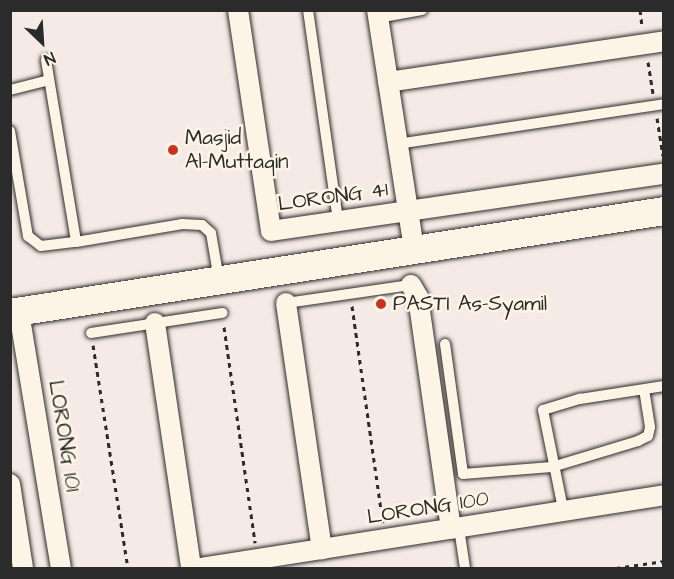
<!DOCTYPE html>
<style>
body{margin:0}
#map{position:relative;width:674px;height:579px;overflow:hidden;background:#f6eae6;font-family:"Architects Daughter",sans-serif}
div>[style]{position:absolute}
.path>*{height:3px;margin-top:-1.5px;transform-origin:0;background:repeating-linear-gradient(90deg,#2b2b2b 0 4.5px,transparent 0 9px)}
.roads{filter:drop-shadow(0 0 2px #2b2b2b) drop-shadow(0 0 2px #2b2b2b)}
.lane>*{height:10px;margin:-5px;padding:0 5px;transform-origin:5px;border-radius:5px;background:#fcf5e5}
.street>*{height:20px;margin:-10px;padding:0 10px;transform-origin:10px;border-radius:10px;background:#fcf5e5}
.secondary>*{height:28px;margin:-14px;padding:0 14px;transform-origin:14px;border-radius:14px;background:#fcf5e5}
.dots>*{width:16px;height:16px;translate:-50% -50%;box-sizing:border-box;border:3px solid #fcf5e5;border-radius:50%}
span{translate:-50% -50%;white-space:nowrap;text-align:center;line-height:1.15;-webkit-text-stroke:5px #fcf5e5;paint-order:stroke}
.poi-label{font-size:21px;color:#2b2b2b}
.left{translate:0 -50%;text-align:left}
.street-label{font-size:21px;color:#2b2b2b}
.frame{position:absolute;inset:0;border:12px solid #2b2b2b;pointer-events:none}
.north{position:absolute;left:12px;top:12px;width:60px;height:60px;-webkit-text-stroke:4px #fcf5e5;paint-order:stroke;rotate:155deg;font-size:16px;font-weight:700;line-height:24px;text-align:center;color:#2b2b2b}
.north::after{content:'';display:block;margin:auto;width:21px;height:27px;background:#2b2b2b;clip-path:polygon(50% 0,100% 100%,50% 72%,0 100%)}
</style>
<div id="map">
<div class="path">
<div style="left:640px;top:10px;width:16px;rotate:83deg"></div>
<div style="left:648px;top:62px;width:32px;rotate:81deg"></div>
<div style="left:657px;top:118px;width:38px;rotate:81deg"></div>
<div style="left:352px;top:306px;width:219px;rotate:81.9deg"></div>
<div style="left:224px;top:327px;width:218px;rotate:81.8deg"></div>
<div style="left:93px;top:345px;width:226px;rotate:81.1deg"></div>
<div style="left:616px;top:568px;width:49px;rotate:-8.3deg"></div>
</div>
<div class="roads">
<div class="lane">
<div style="left:308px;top:10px;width:213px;rotate:81.9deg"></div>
<div style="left:378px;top:18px;width:45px;rotate:-10.3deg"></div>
<div style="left:46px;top:60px;width:184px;rotate:80.6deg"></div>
<div style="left:76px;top:242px;width:108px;rotate:-9.6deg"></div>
<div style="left:182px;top:224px;width:20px;rotate:3deg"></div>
<div style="left:202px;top:225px;width:12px;rotate:42deg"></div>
<div style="left:211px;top:233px;width:48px;rotate:80.3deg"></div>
<div style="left:10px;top:90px;width:40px;rotate:-14.4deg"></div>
<div style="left:10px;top:131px;width:107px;rotate:80.3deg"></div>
<div style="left:28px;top:236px;width:16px;rotate:38deg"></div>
<div style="left:41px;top:246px;width:35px;rotate:-7deg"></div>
<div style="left:397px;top:144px;width:270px;rotate:-8.5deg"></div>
<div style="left:286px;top:303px;width:126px;rotate:-8.2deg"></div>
<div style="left:91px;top:333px;width:133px;rotate:-8.7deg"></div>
<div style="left:445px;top:344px;width:131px;rotate:82.1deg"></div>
<div style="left:463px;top:474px;width:89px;rotate:-4.5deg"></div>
<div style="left:552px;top:467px;width:90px;rotate:-16.8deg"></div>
<div style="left:638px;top:441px;width:11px;rotate:-27deg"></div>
<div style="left:648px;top:436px;width:9px;rotate:-77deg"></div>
<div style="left:650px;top:427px;width:37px;rotate:-99deg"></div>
<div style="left:563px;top:509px;width:101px;rotate:-101.4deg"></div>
<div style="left:543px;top:410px;width:39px;rotate:-17deg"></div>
<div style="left:580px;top:399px;width:85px;rotate:-8.8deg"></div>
<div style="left:459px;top:528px;width:40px;rotate:81.5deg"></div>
</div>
<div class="street">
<div style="left:238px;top:10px;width:223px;rotate:81.5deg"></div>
<div style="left:271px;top:231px;width:397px;rotate:-8.3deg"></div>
<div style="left:377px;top:10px;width:243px;rotate:81.2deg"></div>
<div style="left:388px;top:82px;width:279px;rotate:-8.4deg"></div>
<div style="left:411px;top:285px;width:14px;rotate:60deg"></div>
<div style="left:418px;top:297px;width:234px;rotate:81.9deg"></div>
<div style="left:286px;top:303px;width:249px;rotate:81.7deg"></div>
<div style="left:19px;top:312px;width:259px;rotate:80.7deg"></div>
<div style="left:155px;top:323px;width:248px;rotate:81.6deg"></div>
<div style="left:10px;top:484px;width:85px;rotate:81.2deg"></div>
<div style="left:200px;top:568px;width:470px;rotate:-8.9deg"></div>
</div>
<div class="secondary">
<div style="left:10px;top:313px;width:662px;rotate:-8.86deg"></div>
</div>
</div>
<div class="dots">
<div style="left:173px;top:150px;background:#c8321e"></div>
<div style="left:381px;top:304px;background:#c8321e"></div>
</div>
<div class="poi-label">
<span class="left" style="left:185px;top:150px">Masjid<br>Al-Muttaqin</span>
<span class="left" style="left:393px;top:304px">PASTI As-Syamil</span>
</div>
<div class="street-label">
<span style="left:333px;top:197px;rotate:-8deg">LORONG 41</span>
<span style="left:64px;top:436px;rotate:81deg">LORONG 101</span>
<span style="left:428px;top:508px;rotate:-9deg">LORONG 100</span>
</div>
<div class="frame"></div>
<div class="north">N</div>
</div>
